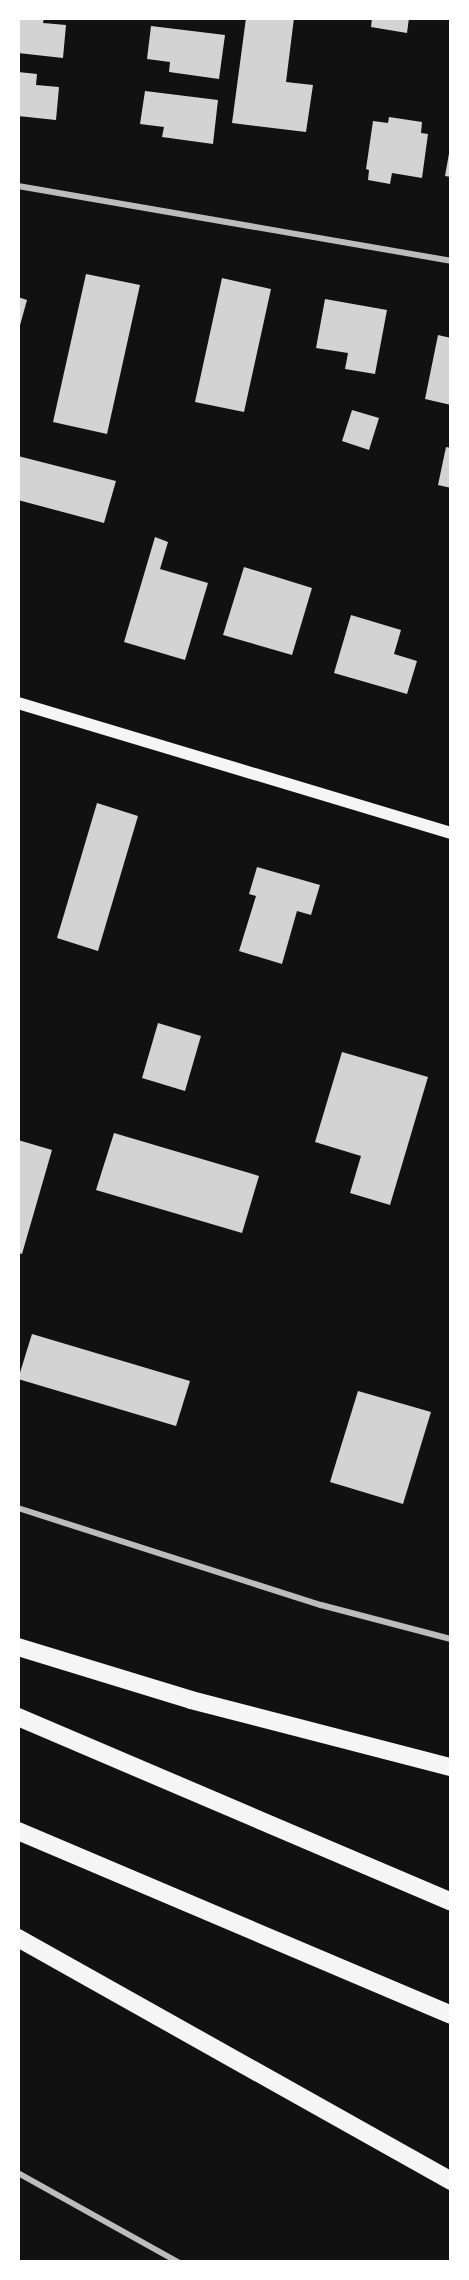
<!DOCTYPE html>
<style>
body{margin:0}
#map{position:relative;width:469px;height:2280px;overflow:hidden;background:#111;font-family:"Sofia Sans Condensed",sans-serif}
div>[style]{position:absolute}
.building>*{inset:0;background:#d3d3d3}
.minor>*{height:6px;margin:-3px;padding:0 3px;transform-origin:3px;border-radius:3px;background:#bcbcbc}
.secondary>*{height:12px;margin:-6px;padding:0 6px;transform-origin:6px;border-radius:6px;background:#f5f5f5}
.motorway>*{height:18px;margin:-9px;padding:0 9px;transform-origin:9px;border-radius:9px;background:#f5f5f5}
span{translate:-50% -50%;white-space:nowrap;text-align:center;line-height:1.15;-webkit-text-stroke:4.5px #fff;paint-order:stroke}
.frame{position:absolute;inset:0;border:20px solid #fff;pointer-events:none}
</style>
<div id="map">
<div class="building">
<div style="clip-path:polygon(18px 18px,44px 18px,43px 23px,66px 25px,63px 58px,18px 53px)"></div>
<div style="clip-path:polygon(246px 18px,294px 18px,286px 82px,313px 85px,306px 132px,232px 123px)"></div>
<div style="clip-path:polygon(372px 18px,409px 18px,407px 33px,371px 27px)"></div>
<div style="clip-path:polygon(151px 26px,225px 35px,219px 79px,169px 72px,170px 62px,147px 59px)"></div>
<div style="clip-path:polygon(18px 72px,37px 74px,36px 85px,59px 87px,56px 120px,18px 116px)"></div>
<div style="clip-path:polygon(145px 91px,218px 100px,213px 144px,162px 137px,164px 127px,140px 124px)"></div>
<div style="clip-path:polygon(389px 117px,422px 122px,421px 133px,428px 134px,422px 178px,392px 173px,390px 184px,368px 180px,369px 170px,366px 169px,373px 121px,388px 123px)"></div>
<div style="clip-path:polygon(450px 148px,451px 149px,451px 177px,445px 176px)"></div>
<div style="clip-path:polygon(86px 274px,140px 285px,107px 434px,53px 422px)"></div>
<div style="clip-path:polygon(222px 278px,271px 289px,244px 412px,195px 402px)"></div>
<div style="clip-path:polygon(18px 297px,27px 300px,19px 329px,18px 329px)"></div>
<div style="clip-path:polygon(325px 299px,387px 310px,375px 374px,345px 369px,348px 353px,316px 348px)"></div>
<div style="clip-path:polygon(438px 335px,451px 338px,451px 405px,425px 399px)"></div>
<div style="clip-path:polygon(352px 410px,379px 418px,369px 450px,342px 441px)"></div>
<div style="clip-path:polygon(446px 447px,451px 448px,451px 488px,438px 485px)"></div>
<div style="clip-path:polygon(18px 456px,116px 481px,104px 523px,18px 500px)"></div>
<div style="clip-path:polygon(155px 537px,168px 542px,160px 569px,208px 583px,185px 660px,124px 642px)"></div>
<div style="clip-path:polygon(244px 567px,312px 588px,292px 655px,223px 635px)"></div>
<div style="clip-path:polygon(351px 615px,401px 630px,394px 654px,417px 661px,407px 694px,334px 673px)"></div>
<div style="clip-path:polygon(97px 803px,138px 816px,98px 951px,57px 938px)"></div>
<div style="clip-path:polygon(257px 867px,320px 885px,311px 915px,297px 911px,282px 964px,239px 951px,256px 896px,249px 894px)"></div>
<div style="clip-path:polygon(158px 1023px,201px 1036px,185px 1091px,142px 1078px)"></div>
<div style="clip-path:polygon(342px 1052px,428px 1077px,390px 1205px,350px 1193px,361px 1156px,315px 1142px)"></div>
<div style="clip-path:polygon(114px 1133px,259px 1176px,242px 1233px,96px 1190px)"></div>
<div style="clip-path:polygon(18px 1140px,52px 1150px,22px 1254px,18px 1253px)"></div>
<div style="clip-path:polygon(32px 1334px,190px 1381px,176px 1426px,18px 1379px)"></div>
<div style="clip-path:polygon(358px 1391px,431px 1412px,403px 1504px,330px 1482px)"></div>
</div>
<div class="minor">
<div style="left:18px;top:186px;width:439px;rotate:9.8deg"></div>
<div style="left:18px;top:1508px;width:318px;rotate:17.8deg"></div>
<div style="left:321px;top:1605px;width:134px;rotate:14.7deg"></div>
<div style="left:18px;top:2173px;width:183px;rotate:29.1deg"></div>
</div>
<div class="secondary">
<div style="left:18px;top:703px;width:452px;rotate:16.7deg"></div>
</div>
<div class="motorway">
<div style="left:18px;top:1647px;width:181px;rotate:17deg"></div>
<div style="left:191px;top:1700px;width:268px;rotate:14.5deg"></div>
<div style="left:18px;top:1717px;width:471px;rotate:23.1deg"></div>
<div style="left:18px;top:1831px;width:470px;rotate:23deg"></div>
<div style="left:18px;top:1938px;width:497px;rotate:29.3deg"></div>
</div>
<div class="frame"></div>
</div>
